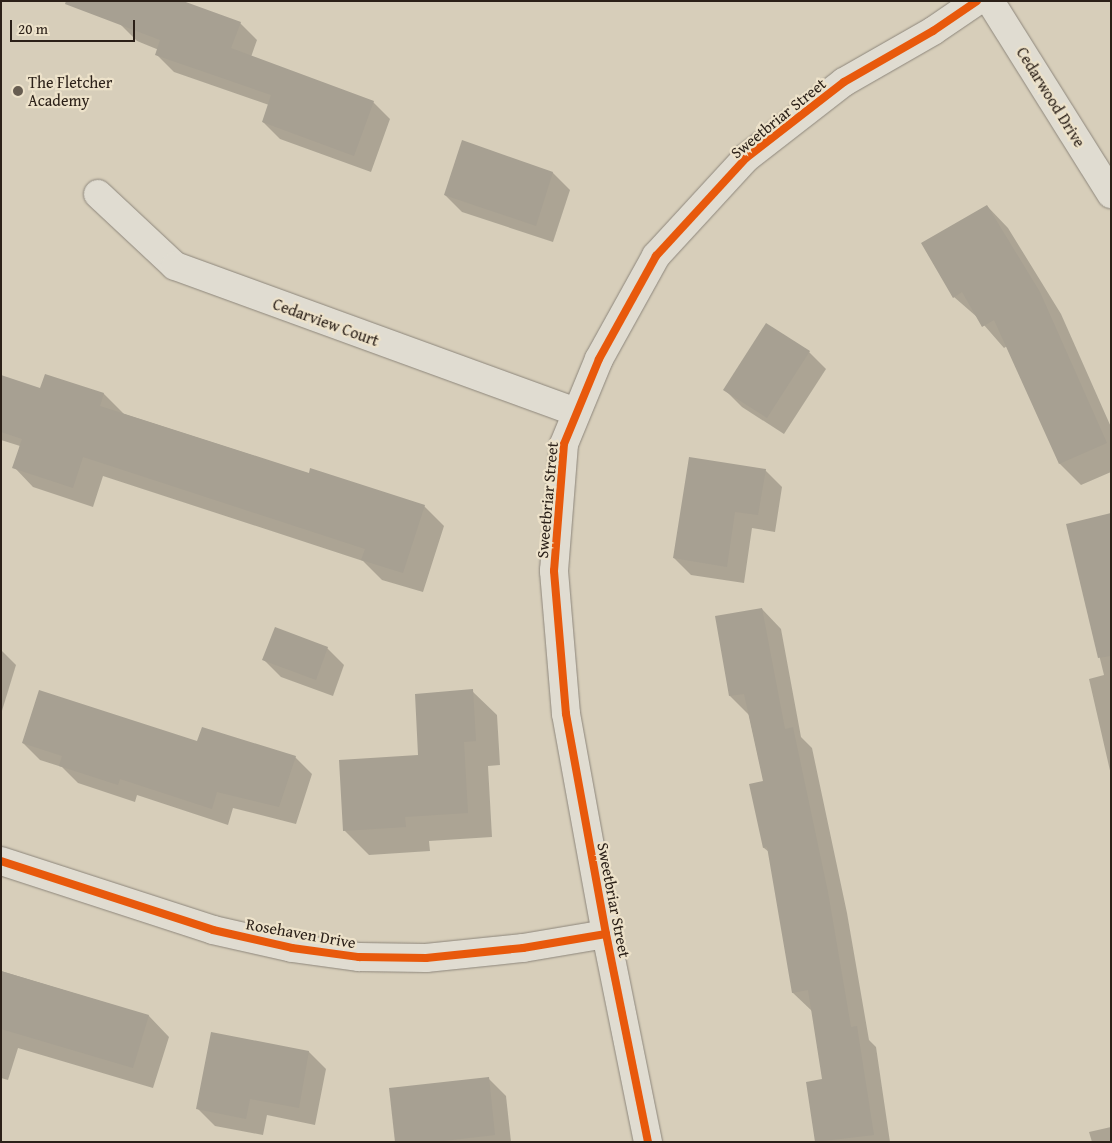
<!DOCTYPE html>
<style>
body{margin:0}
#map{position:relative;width:1112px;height:1143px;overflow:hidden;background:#d7ceba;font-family:"Gentium Book Plus",serif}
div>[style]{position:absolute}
.shadow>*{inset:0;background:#0003}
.building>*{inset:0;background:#a7a092}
.roads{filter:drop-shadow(0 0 1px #8d867b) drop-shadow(0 0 1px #8d867b)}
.minor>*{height:28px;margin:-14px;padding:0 14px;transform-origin:14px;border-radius:14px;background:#e0dcd1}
.cycleway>*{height:8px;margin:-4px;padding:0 4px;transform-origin:4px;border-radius:4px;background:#e8590c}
.dots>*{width:14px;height:14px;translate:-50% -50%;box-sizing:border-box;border:2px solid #ede2ca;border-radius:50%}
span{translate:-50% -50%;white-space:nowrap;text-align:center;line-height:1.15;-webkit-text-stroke:4.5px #ede2ca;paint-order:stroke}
.poi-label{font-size:16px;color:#2b2018}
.left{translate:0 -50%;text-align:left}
.street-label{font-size:16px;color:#2b2018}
.frame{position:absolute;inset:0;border:2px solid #2b2018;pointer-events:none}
.scale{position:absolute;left:10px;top:20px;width:125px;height:22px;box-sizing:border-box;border:2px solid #2b2018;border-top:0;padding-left:6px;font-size:15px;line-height:18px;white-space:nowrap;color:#2b2018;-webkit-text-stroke:4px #ede2ca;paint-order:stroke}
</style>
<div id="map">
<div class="shadow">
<div style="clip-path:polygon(240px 23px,257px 40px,251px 57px,373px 102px,390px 119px,371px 172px,280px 139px,263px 122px,269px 105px,174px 72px,157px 55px,159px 50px,137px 41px,120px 24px)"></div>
<div style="clip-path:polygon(463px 142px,553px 173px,570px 190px,553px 242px,462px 212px,445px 195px)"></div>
<div style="clip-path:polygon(987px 206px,1008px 228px,1061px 314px,1111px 427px,1111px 472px,1081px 485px,1060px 464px,1007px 346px,1004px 348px,977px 317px,954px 297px)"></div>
<div style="clip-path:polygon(809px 352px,826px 369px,784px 434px,742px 407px,725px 390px)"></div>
<div style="clip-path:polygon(46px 376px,104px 394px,124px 414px,310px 474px,424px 506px,444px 526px,423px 592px,382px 580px,363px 561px,103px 476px,93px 507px,33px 487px,14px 467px,20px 446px,1px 440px,1px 377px,41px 390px)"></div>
<div style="clip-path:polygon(765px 470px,782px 487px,775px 532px,752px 528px,744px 583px,691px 575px,674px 558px)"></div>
<div style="clip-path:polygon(1111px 514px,1111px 775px,1089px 679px,1104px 675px,1067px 525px)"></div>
<div style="clip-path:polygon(762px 609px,781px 629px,801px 737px,812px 748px,847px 913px,869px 1040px,876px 1047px,890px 1142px,817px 1142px,823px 1081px,813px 1012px,793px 993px,769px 852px,764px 848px,764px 782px,749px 715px,730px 696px)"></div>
<div style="clip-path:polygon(327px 648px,344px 665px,333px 696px,281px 677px,264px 660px)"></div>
<div style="clip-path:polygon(1px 650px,16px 665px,1px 714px)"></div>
<div style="clip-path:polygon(472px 691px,497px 715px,500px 765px,488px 766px,492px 837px,429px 841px,430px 851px,369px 855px,344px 830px,420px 756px)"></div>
<div style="clip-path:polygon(23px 743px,295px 757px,312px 774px,296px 824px,233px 808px,228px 825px,137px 795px,135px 802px,78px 783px,62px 767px,40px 760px)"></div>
<div style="clip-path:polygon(1px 971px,149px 1016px,169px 1037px,153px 1088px,18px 1048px,8px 1080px,1px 1078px)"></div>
<div style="clip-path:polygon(212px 1033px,309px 1052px,326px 1069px,315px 1125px,267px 1115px,263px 1135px,215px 1126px,198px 1109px)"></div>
<div style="clip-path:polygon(489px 1079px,506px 1096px,511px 1142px,396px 1142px)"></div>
<div style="clip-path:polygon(1111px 1127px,1111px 1142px,1092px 1142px,1089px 1132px)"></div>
</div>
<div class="building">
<div style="clip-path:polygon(66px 1px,183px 1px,241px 22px,231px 48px,374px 101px,354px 156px,262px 122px,271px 95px,155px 55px,160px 40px,65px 4px)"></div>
<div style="clip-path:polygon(462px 140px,553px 172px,536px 226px,444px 195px)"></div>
<div style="clip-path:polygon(987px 205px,1040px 292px,1107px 443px,1059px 464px,994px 320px,982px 327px,962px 292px,953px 298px,921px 243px)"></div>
<div style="clip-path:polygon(766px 323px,810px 351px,767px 418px,723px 390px)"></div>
<div style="clip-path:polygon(45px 374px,104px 393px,100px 406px,309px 473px,310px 468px,425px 505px,403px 573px,361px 560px,365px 549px,83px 457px,73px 488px,12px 468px,22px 439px,1px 432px,1px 375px,40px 388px)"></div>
<div style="clip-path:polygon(689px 457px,766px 469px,758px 515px,735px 512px,727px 567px,673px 558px)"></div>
<div style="clip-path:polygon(1111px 513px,1111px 656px,1098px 658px,1066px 524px)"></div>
<div style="clip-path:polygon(762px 608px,785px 729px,793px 727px,828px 892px,851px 1027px,857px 1026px,874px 1135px,815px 1142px,806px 1082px,822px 1079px,808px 990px,792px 993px,767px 847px,763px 848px,749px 784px,763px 781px,744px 694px,729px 696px,715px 616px)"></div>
<div style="clip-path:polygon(275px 627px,328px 647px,316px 680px,262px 660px)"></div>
<div style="clip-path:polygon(473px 689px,476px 741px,464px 742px,468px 813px,405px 817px,406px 827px,343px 831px,339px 760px,418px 755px,415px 694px)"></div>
<div style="clip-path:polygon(39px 690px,197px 741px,202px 727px,296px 756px,279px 807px,217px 792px,212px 809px,120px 779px,118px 785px,59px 766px,62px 756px,22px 743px)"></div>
<div style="clip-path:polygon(1px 971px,149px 1015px,133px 1068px,1px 1029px)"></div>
<div style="clip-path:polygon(211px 1032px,309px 1051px,299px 1108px,250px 1099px,246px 1119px,196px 1109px)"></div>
<div style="clip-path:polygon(489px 1077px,495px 1135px,435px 1142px,395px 1142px,389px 1088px)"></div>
</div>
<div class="roads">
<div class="minor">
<div style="left:990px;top:1px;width:228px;rotate:57.9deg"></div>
<div style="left:98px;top:194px;width:105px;rotate:43.1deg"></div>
<div style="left:175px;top:266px;width:427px;rotate:20deg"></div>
<div style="left:1px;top:861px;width:223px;rotate:18deg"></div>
<div style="left:213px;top:930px;width:81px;rotate:12.8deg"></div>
<div style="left:292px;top:948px;width:68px;rotate:7.7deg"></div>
<div style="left:359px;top:957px;width:67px;rotate:0.9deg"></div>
<div style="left:426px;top:958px;width:98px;rotate:-5.9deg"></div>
<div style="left:523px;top:948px;width:84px;rotate:-9.6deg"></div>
<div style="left:648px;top:1142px;width:212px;rotate:-101.4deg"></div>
<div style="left:606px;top:934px;width:224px;rotate:-100.3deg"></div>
<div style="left:566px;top:714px;width:144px;rotate:-94.8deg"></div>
<div style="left:554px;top:571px;width:127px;rotate:-85.5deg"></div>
<div style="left:564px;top:444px;width:92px;rotate:-67.6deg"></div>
<div style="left:599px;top:359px;width:118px;rotate:-61deg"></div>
<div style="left:656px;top:256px;width:133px;rotate:-47.4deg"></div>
<div style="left:746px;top:158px;width:124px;rotate:-37.8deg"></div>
<div style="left:844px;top:82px;width:103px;rotate:-29.8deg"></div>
<div style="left:933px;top:31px;width:53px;rotate:-34.3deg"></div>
</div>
</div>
<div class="cycleway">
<div style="left:1px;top:861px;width:223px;rotate:18deg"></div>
<div style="left:213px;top:930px;width:81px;rotate:12.8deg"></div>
<div style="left:292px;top:948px;width:68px;rotate:7.7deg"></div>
<div style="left:359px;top:957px;width:67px;rotate:0.9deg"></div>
<div style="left:426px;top:958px;width:98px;rotate:-5.9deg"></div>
<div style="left:523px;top:948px;width:84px;rotate:-9.6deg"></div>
<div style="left:648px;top:1142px;width:212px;rotate:-101.4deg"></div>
<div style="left:606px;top:934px;width:224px;rotate:-100.3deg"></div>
<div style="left:566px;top:714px;width:144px;rotate:-94.8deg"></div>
<div style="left:554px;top:571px;width:127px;rotate:-85.5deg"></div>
<div style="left:564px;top:444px;width:92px;rotate:-67.6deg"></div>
<div style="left:599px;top:359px;width:118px;rotate:-61deg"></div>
<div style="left:656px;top:256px;width:133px;rotate:-47.4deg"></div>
<div style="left:746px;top:158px;width:124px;rotate:-37.8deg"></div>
<div style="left:844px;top:82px;width:103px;rotate:-29.8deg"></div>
<div style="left:933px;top:31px;width:53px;rotate:-34.3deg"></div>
</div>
<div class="dots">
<div style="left:18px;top:91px;background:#675d51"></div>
</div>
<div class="poi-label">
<span class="left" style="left:28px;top:91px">The Fletcher<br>Academy</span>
</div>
<div class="street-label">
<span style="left:1051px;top:97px;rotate:58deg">Cedarwood Drive</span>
<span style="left:778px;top:118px;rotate:-39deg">Sweetbriar Street</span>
<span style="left:326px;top:322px;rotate:20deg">Cedarview Court</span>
<span style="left:547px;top:500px;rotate:-85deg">Sweetbriar Street</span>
<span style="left:614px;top:900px;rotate:79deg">Sweetbriar Street</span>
<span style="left:301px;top:933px;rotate:10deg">Rosehaven Drive</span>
</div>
<div class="frame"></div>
<div class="scale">20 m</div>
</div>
